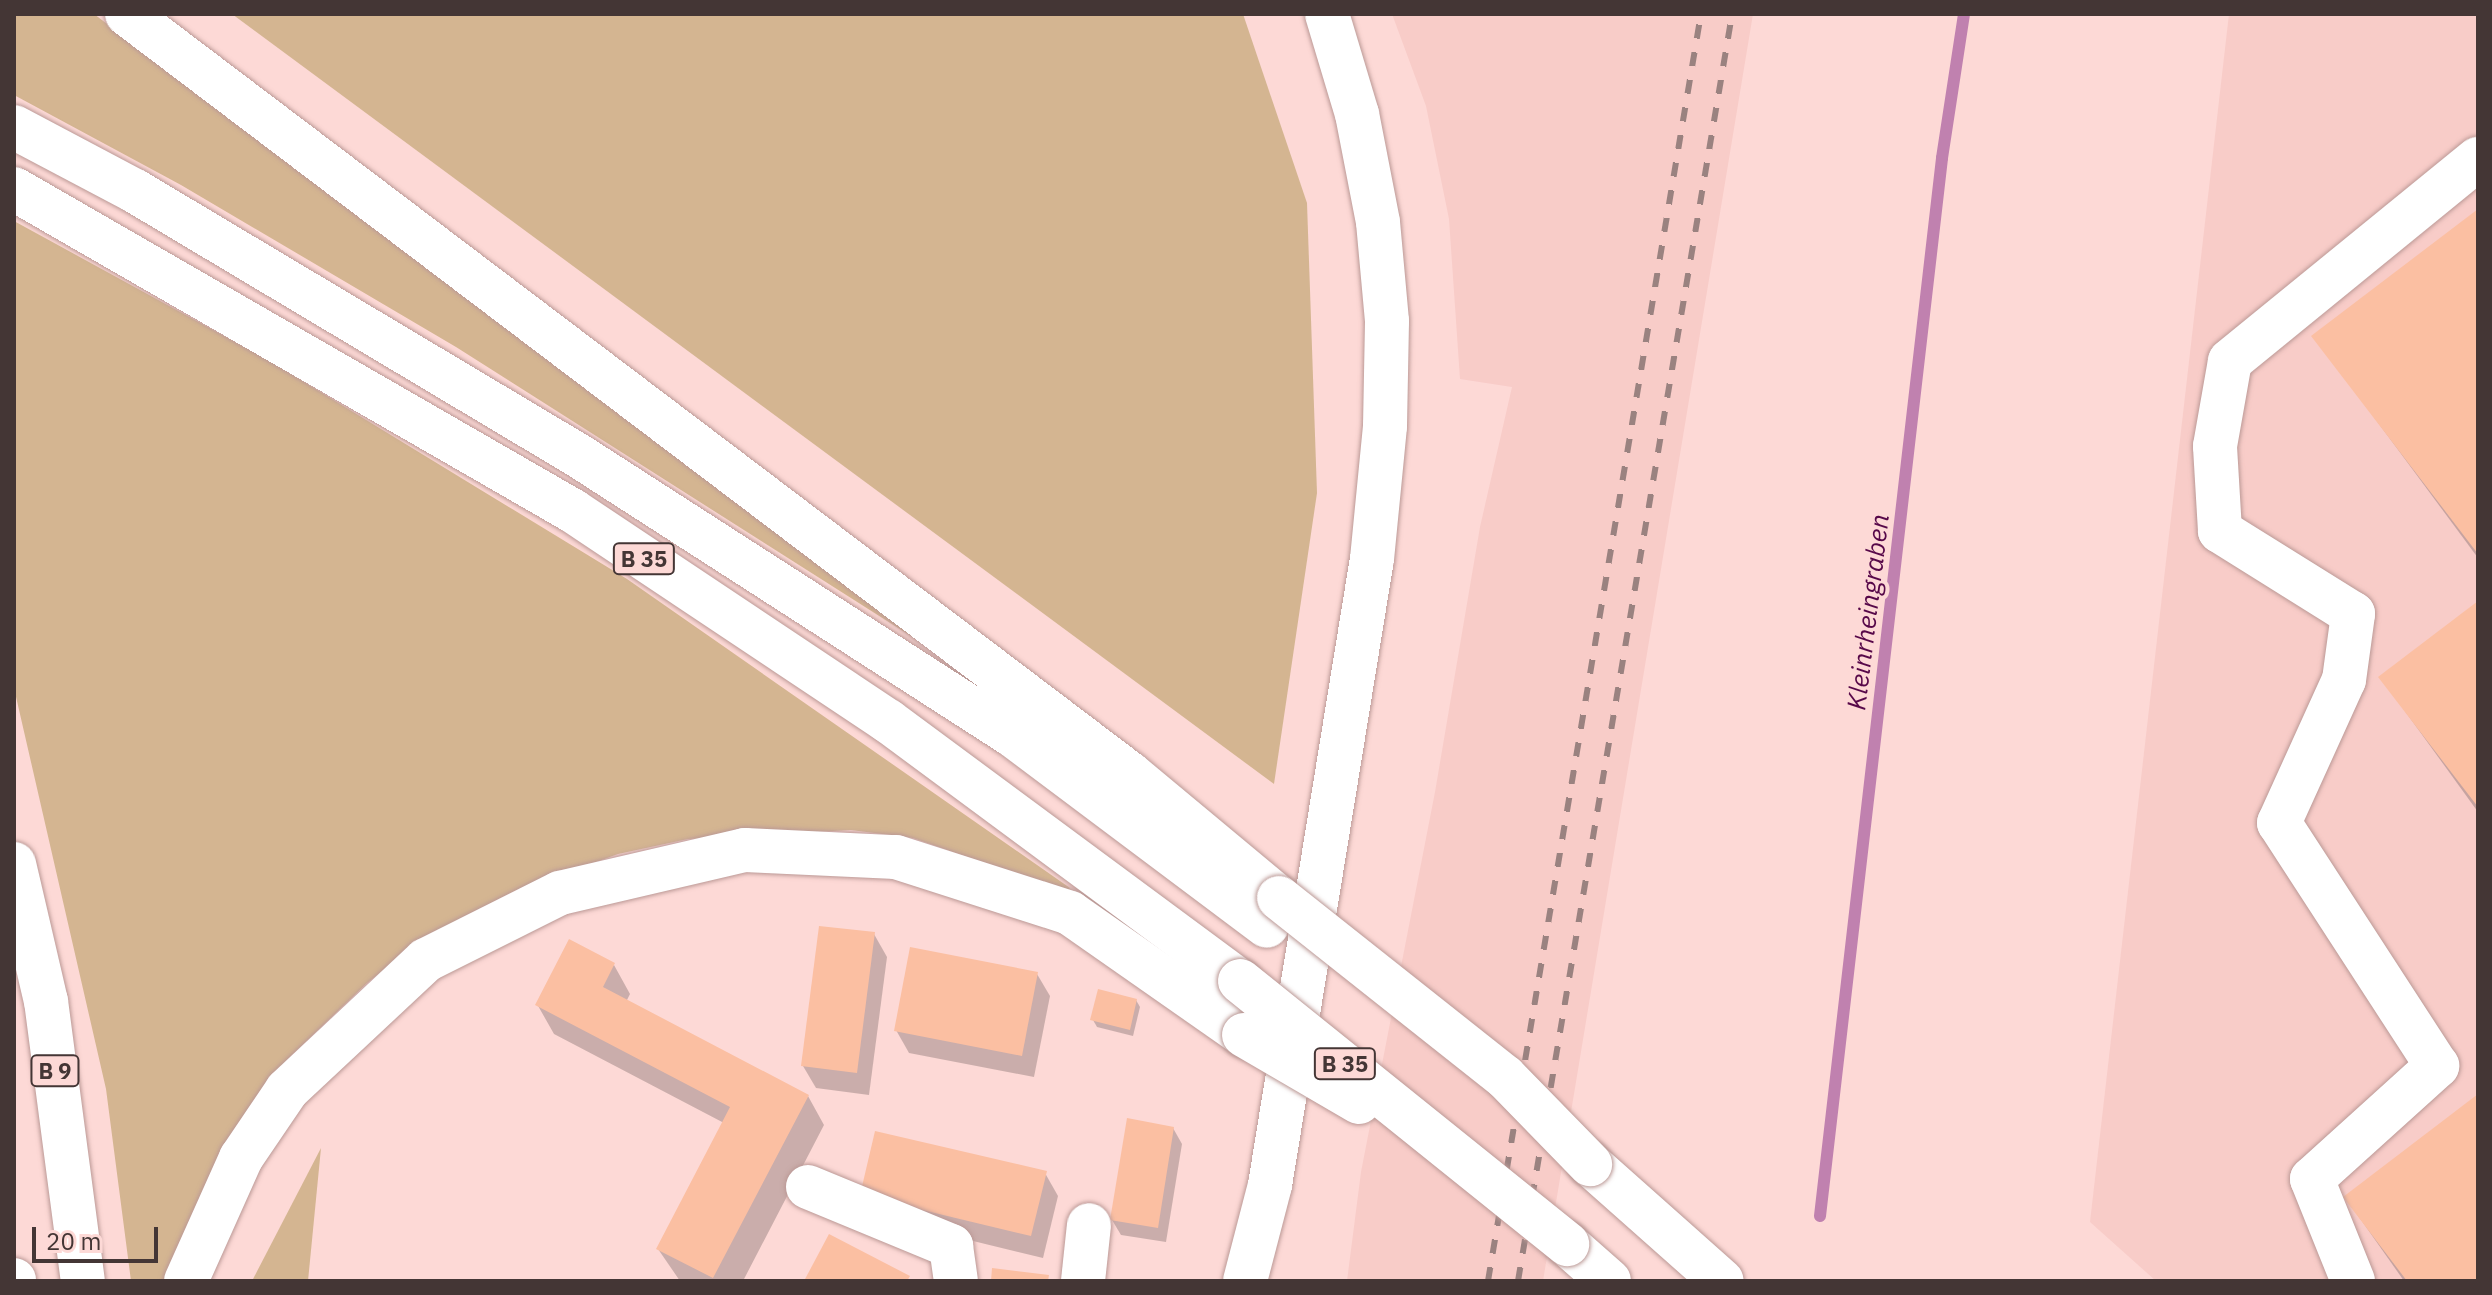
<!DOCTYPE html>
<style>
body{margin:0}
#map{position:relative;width:2492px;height:1295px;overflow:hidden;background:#fdd9d6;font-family:"IBM Plex Sans",sans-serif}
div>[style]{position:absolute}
.built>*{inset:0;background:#f8ccc8}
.green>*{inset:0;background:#d4b591}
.shadow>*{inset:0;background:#0003}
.stream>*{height:12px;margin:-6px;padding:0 6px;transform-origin:6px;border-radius:6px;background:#c081af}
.building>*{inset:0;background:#fbbfa2}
.roads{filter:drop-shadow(0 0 2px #bb9996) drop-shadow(0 0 2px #bb9996)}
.minor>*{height:44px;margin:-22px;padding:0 22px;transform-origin:22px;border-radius:22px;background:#fff}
.major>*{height:44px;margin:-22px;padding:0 22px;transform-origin:22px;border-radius:22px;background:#fff}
.highway>*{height:44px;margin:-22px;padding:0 22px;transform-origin:22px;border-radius:22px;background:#fff}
.rail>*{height:6px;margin-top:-3px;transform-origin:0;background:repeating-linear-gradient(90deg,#9a8280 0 14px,transparent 0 28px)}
.bridges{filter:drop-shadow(0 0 2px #bb9996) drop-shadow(0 0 2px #bb9996)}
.highway-bridge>*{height:44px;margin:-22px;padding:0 22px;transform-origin:22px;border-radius:22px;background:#fff}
span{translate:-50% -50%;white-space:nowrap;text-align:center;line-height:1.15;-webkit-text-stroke:8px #fdd9d6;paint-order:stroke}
.shield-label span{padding:2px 6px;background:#fdd9d6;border:2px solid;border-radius:6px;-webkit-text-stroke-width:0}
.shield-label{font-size:22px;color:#443635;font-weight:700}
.water-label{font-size:26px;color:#570849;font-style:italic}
.frame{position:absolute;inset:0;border:16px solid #443635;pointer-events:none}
.scale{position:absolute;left:32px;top:1227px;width:126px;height:36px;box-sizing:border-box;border:4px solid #443635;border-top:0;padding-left:10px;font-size:24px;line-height:28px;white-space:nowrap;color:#443635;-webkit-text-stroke:6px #fdd9d6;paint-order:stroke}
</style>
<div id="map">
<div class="built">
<div style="clip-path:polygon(1392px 14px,1753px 14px,1543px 1281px,1347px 1281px,1361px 1172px,1435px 792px,1480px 527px,1512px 387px,1460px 379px,1449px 219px,1426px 106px)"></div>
<div style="clip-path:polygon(2229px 14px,2478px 14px,2478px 1281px,2156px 1281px,2090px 1222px)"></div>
</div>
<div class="green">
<div style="clip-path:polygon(14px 14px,94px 14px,917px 640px,456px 347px,181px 185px,14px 95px)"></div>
<div style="clip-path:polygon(232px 14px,1243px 14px,1307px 203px,1317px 493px,1274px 784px)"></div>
<div style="clip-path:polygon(14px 221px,268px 360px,627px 579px,1070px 888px,1067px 892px,913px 838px,851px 830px,688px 839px,618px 854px,558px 876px,417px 944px,367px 983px,291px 1056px,250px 1114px,165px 1281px,131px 1281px,106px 1089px,14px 688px)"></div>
<div style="clip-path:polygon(321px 1148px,308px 1281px,252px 1281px)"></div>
</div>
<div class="shadow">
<div style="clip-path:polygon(2478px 212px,2478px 558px,2314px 336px)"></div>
<div style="clip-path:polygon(2478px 604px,2478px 812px,2381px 678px)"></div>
<div style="clip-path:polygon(874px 934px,887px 957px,869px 1095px,816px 1088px,803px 1066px)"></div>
<div style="clip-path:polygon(614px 965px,630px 994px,626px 1002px,808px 1096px,824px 1125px,743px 1281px,680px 1281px,658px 1249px,724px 1123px,554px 1034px,537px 1004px)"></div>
<div style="clip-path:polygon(1037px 974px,1050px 996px,1034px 1077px,909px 1053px,896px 1030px)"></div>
<div style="clip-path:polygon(1136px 1000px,1140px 1007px,1133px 1036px,1097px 1027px,1093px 1020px)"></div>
<div style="clip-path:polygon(2478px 1096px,2478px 1281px,2404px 1281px,2345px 1197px)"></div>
<div style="clip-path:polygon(1173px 1128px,1182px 1144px,1166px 1242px,1121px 1235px,1112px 1220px)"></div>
<div style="clip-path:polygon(1045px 1173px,1058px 1196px,1043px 1258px,875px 1217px)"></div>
</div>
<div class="stream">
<div style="left:1820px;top:1216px;width:1065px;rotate:-83.42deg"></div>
<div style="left:1942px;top:158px;width:146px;rotate:-81.3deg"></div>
</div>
<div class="building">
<div style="clip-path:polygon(2478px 209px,2478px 554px,2311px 336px)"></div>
<div style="clip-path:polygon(2478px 601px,2478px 807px,2378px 677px)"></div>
<div style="clip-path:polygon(819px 926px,875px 932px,857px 1073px,801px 1066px)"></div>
<div style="clip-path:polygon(569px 939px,615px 963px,603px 987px,809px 1095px,713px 1278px,656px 1249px,730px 1107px,535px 1005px)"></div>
<div style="clip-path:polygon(910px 947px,1038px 972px,1022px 1056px,894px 1031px)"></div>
<div style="clip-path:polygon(1098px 989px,1137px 999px,1130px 1030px,1090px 1020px)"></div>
<div style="clip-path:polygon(2478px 1094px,2478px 1281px,2407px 1281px,2343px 1197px)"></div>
<div style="clip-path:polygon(1127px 1118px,1174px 1127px,1158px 1228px,1110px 1220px)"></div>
<div style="clip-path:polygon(875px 1131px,1047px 1171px,1031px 1236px,860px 1195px)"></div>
<div style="clip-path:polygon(829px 1234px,910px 1276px,907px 1281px,804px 1281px)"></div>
<div style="clip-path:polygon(992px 1268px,1049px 1275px,1048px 1281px,991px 1281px)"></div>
</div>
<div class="roads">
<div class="minor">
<div style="left:808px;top:1187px;width:155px;rotate:22.4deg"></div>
<div style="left:951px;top:1246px;width:35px;rotate:82deg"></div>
<div style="left:1083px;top:1281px;width:56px;rotate:-83.9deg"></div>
<div style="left:2353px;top:1281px;width:110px;rotate:-111.9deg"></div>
<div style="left:2312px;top:1179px;width:169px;rotate:-42.1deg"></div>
<div style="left:2437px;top:1066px;width:290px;rotate:-123deg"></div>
<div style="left:2279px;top:823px;width:157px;rotate:-65.6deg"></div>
<div style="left:2344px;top:680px;width:67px;rotate:-82.2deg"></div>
<div style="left:2353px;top:614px;width:157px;rotate:-148deg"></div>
<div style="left:2220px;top:531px;width:85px;rotate:-93.4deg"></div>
<div style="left:2215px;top:446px;width:86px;rotate:-80deg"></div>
<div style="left:2230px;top:361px;width:320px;rotate:-39.2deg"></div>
</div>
<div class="major">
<div style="left:1245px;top:1281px;width:99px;rotate:-75.4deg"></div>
<div style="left:1270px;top:1185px;width:634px;rotate:-80.75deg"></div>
<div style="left:1372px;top:559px;width:134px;rotate:-84.4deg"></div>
<div style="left:1385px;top:426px;width:105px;rotate:-88.9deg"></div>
<div style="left:1387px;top:321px;width:99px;rotate:-95.2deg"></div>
<div style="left:1378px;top:222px;width:110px;rotate:-101deg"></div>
<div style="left:1357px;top:114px;width:104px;rotate:-106.7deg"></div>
</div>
<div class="highway">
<div style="left:127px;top:14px;width:1258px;rotate:37.15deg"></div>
<div style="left:1130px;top:774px;width:194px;rotate:39.8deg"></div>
<div style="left:14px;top:127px;width:137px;rotate:27.9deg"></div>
<div style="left:135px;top:191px;width:517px;rotate:30.83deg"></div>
<div style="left:579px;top:456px;width:517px;rotate:32.77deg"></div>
<div style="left:1014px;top:736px;width:316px;rotate:36.9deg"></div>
<div style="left:14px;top:189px;width:645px;rotate:29.94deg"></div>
<div style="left:573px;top:511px;width:379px;rotate:33.7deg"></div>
<div style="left:888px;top:721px;width:438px;rotate:36.5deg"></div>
<div style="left:14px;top:864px;width:141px;rotate:76.9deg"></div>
<div style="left:46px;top:1001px;width:282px;rotate:82.5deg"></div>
<div style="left:1590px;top:1164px;width:176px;rotate:41.6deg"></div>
<div style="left:1567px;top:1244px;width:56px;rotate:41.4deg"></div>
<div style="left:14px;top:1280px;width:1px;rotate:90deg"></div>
<div style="left:186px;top:1281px;width:135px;rotate:-65.9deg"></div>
<div style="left:241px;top:1158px;width:82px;rotate:-55.9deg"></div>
<div style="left:287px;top:1090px;width:190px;rotate:-43.1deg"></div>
<div style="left:426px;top:960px;width:150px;rotate:-26.6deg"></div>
<div style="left:560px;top:893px;width:190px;rotate:-13.1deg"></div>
<div style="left:745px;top:850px;width:151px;rotate:2.7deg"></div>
<div style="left:896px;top:857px;width:183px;rotate:17.8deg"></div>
<div style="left:1070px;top:913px;width:213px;rotate:35deg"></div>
</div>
</div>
<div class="rail">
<div style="left:1488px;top:1281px;width:1285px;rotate:-80.46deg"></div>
<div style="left:1518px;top:1281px;width:1285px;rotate:-80.41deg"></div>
</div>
<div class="bridges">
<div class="highway-bridge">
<div style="left:1279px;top:898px;width:288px;rotate:38.4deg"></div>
<div style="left:1505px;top:1077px;width:122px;rotate:45.7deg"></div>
<div style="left:1240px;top:981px;width:420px;rotate:38.8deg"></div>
<div style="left:1244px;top:1035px;width:133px;rotate:30.2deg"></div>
</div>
</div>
<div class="shield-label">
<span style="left:644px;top:559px">B 35</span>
<span style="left:1345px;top:1064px">B 35</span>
<span style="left:55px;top:1071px">B 9</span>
</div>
<div class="water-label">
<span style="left:1868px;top:612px;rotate:-83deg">Kleinrheingraben</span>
</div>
<div class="frame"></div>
<div class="scale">20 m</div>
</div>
